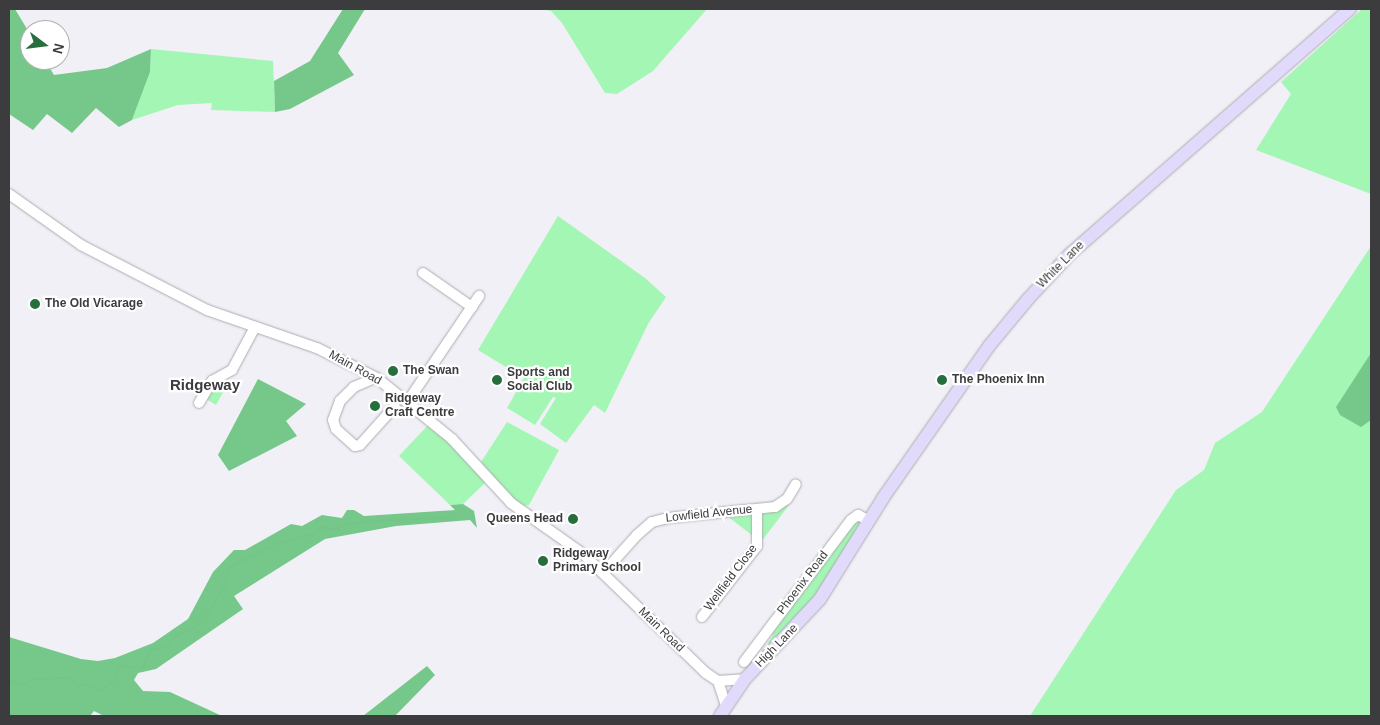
<!DOCTYPE html>
<style>
body{margin:0}
#map{position:relative;width:1380px;height:725px;overflow:hidden;background:#f1f0f6;font-family:Helvetica,sans-serif}
div>[style]{position:absolute}
.green>*{inset:0;background:#a4f6b5}
.forest>*{inset:0;background:#75c889}
.stream>*{height:2px;margin:-1px;padding:0 1px;transform-origin:1px;border-radius:1px;background:#73c687}
.roads{filter:drop-shadow(0 0 1px #acabb1) drop-shadow(0 0 1px #acabb1)}
.minor>*{height:10px;margin:-5px;padding:0 5px;transform-origin:5px;border-radius:5px;background:#fff}
.major>*{height:12px;margin:-6px;padding:0 6px;transform-origin:6px;border-radius:6px;background:#e1dafa}
.dots>*{width:14px;height:14px;translate:-50% -50%;box-sizing:border-box;border:2px solid #fff;border-radius:50%}
span{translate:-50% -50%;white-space:nowrap;text-align:center;line-height:1.15;-webkit-text-stroke:4.5px #fff;paint-order:stroke}
.street-label{font-size:12px;color:#3c3c3e}
.poi-label{font-size:12px;color:#3c3c3e;font-weight:700}
.left{translate:0 -50%;text-align:left}
.right{translate:-100% -50%;text-align:right}
.quarter-label{font-size:15px;color:#3c3c3e;font-weight:700}
.frame{position:absolute;inset:0;border:10px solid #3c3c3e;pointer-events:none}
.north{position:absolute;left:20px;top:20px;width:50px;height:50px;box-sizing:border-box;background:#fff;border:1px solid #b1b1b2;border-radius:50%;rotate:105deg;font-size:14px;font-weight:700;line-height:20px;text-align:center;color:#3c3c3e}
.north::after{content:'';display:block;margin:auto;width:18px;height:22px;background:#266f3c;clip-path:polygon(50% 0,100% 100%,50% 72%,0 100%)}
</style>
<div id="map">
<div class="green">
<div style="clip-path:polygon(542px 9px,707px 9px,653px 71px,617px 94px,605px 93px,562px 23px,551px 11px)"></div>
<div style="clip-path:polygon(1362px 9px,1371px 9px,1371px 194px,1256px 150px,1291px 94px,1281px 82px)"></div>
<div style="clip-path:polygon(151px 49px,273px 61px,275px 112px,211px 110px,212px 103px,178px 105px,132px 120px,150px 72px)"></div>
<div style="clip-path:polygon(558px 216px,645px 278px,666px 297px,648px 324px,605px 413px,594px 405px,566px 443px,540px 424px,556px 398px,553px 397px,535px 425px,507px 408px,524px 378px,478px 350px)"></div>
<div style="clip-path:polygon(1371px 246px,1371px 716px,1030px 716px,1176px 490px,1204px 470px,1215px 443px,1262px 412px)"></div>
<div style="clip-path:polygon(215px 382px,226px 387px,216px 405px,205px 398px)"></div>
<div style="clip-path:polygon(507px 422px,559px 450px,529px 505px,524px 506px,505px 493px,481px 462px)"></div>
<div style="clip-path:polygon(430px 423px,486px 482px,463px 504px,450px 505px,399px 456px)"></div>
<div style="clip-path:polygon(789px 505px,761px 542px,727px 516px,783px 506px)"></div>
<div style="clip-path:polygon(858px 519px,863px 522px,823px 585px,773px 647px,768px 643px,773px 635px,771px 633px)"></div>
</div>
<div class="forest">
<div style="clip-path:polygon(9px 9px,15px 9px,30px 34px,30px 60px,45px 60px,54px 75px,107px 68px,151px 49px,150px 72px,132px 120px,119px 127px,96px 108px,72px 133px,47px 114px,33px 130px,9px 114px)"></div>
<div style="clip-path:polygon(343px 9px,365px 9px,338px 53px,354px 75px,290px 109px,275px 112px,274px 81px,310px 61px)"></div>
<div style="clip-path:polygon(1371px 353px,1371px 420px,1361px 427px,1340px 415px,1336px 407px)"></div>
<div style="clip-path:polygon(258px 379px,306px 404px,286px 421px,297px 436px,229px 471px,218px 455px)"></div>
<div style="clip-path:polygon(463px 504px,474px 511px,477px 528px,470px 520px,396px 526px,325px 539px,234px 596px,243px 609px,156px 669px,138px 673px,134px 680px,143px 691px,170px 692px,222px 716px,104px 716px,94px 711px,90px 716px,9px 716px,9px 637px,81px 659px,98px 661px,115px 658px,153px 643px,188px 619px,213px 572px,234px 550px,245px 550px,291px 524px,302px 526px,322px 515px,342px 518px,347px 510px,354px 510px,364px 516px,455px 510px,450px 505px)"></div>
<div style="clip-path:polygon(427px 666px,435px 675px,395px 716px,363px 716px)"></div>
</div>
<div class="stream">
<div style="left:9px;top:681px;width:16px;rotate:14deg"></div>
<div style="left:25px;top:685px;width:7px;rotate:-45deg"></div>
<div style="left:30px;top:680px;width:39px;rotate:-4deg"></div>
<div style="left:69px;top:677px;width:11px;rotate:52deg"></div>
<div style="left:76px;top:686px;width:12px;rotate:-9deg"></div>
<div style="left:88px;top:684px;width:15px;rotate:32deg"></div>
<div style="left:101px;top:692px;width:21px;rotate:-43deg"></div>
<div style="left:116px;top:678px;width:13px;rotate:-67deg"></div>
<div style="left:121px;top:666px;width:22px;rotate:5deg"></div>
<div style="left:143px;top:668px;width:21px;rotate:-67deg"></div>
<div style="left:151px;top:649px;width:15px;rotate:-8deg"></div>
<div style="left:166px;top:647px;width:15px;rotate:-48deg"></div>
<div style="left:176px;top:636px;width:17px;rotate:-24deg"></div>
<div style="left:192px;top:629px;width:17px;rotate:-40deg"></div>
<div style="left:205px;top:618px;width:36px;rotate:-58deg"></div>
<div style="left:224px;top:587px;width:20px;rotate:-75deg"></div>
<div style="left:229px;top:568px;width:52px;rotate:-27.6deg"></div>
<div style="left:275px;top:544px;width:37px;rotate:-14deg"></div>
<div style="left:311px;top:535px;width:15px;rotate:-32deg"></div>
<div style="left:324px;top:527px;width:12px;rotate:9deg"></div>
<div style="left:336px;top:529px;width:12px;rotate:-24deg"></div>
<div style="left:347px;top:524px;width:27px;rotate:-6deg"></div>
<div style="left:374px;top:521px;width:77px;rotate:-3deg"></div>
</div>
<div class="roads">
<div class="minor">
<div style="left:9px;top:194px;width:88px;rotate:35.3deg"></div>
<div style="left:81px;top:245px;width:142px;rotate:27.3deg"></div>
<div style="left:207px;top:310px;width:116px;rotate:19.1deg"></div>
<div style="left:317px;top:348px;width:67px;rotate:26.6deg"></div>
<div style="left:377px;top:378px;width:97px;rotate:39.1deg"></div>
<div style="left:452px;top:439px;width:87px;rotate:47.3deg"></div>
<div style="left:511px;top:503px;width:87px;rotate:35.2deg"></div>
<div style="left:582px;top:553px;width:173px;rotate:44.1deg"></div>
<div style="left:706px;top:673px;width:14px;rotate:34deg"></div>
<div style="left:718px;top:681px;width:27px;rotate:-4deg"></div>
<div style="left:423px;top:273px;width:60px;rotate:34.8deg"></div>
<div style="left:375px;top:378px;width:23px;rotate:157deg"></div>
<div style="left:354px;top:387px;width:20px;rotate:135deg"></div>
<div style="left:340px;top:401px;width:20px;rotate:110deg"></div>
<div style="left:333px;top:420px;width:9px;rotate:72deg"></div>
<div style="left:336px;top:429px;width:25px;rotate:42deg"></div>
<div style="left:355px;top:446px;width:5px;rotate:-11deg"></div>
<div style="left:360px;top:445px;width:52px;rotate:-48.1deg"></div>
<div style="left:408px;top:401px;width:127px;rotate:-55.9deg"></div>
<div style="left:199px;top:403px;width:26px;rotate:-59deg"></div>
<div style="left:212px;top:381px;width:23px;rotate:-29deg"></div>
<div style="left:232px;top:370px;width:49px;rotate:-61.9deg"></div>
<div style="left:603px;top:573px;width:51px;rotate:-48.2deg"></div>
<div style="left:637px;top:535px;width:20px;rotate:-41deg"></div>
<div style="left:652px;top:522px;width:16px;rotate:-14deg"></div>
<div style="left:668px;top:518px;width:108px;rotate:-5.9deg"></div>
<div style="left:775px;top:507px;width:14px;rotate:-34deg"></div>
<div style="left:787px;top:499px;width:17px;rotate:-59deg"></div>
<div style="left:702px;top:617px;width:90px;rotate:-52.2deg"></div>
<div style="left:757px;top:546px;width:37px;rotate:-90deg"></div>
<div style="left:744px;top:662px;width:178px;rotate:-53deg"></div>
<div style="left:851px;top:520px;width:9px;rotate:-36deg"></div>
<div style="left:858px;top:515px;width:11px;rotate:27deg"></div>
<div style="left:718px;top:681px;width:25px;rotate:72deg"></div>
</div>
<div class="major">
<div style="left:720px;top:716px;width:45px;rotate:-56deg"></div>
<div style="left:745px;top:679px;width:110px;rotate:-46.8deg"></div>
<div style="left:820px;top:599px;width:119px;rotate:-58deg"></div>
<div style="left:883px;top:498px;width:185px;rotate:-55.1deg"></div>
<div style="left:989px;top:346px;width:61px;rotate:-50.3deg"></div>
<div style="left:1028px;top:299px;width:62px;rotate:-47deg"></div>
<div style="left:1070px;top:254px;width:372px;rotate:-41.2deg"></div>
</div>
</div>
<div class="dots">
<div style="left:35px;top:304px;background:#266f3c"></div>
<div style="left:393px;top:371px;background:#266f3c"></div>
<div style="left:497px;top:380px;background:#266f3c"></div>
<div style="left:942px;top:380px;background:#266f3c"></div>
<div style="left:375px;top:406px;background:#266f3c"></div>
<div style="left:573px;top:519px;background:#266f3c"></div>
<div style="left:543px;top:561px;background:#266f3c"></div>
</div>
<div class="street-label">
<span style="left:1061px;top:265px;rotate:-45deg">White Lane</span>
<span style="left:355px;top:368px;rotate:29deg">Main Road</span>
<span style="left:709px;top:514px;rotate:-6deg">Lowfield Avenue</span>
<span style="left:731px;top:578px;rotate:-53deg">Wellfield Close</span>
<span style="left:803px;top:583px;rotate:-53deg">Phoenix Road</span>
<span style="left:661px;top:630px;rotate:44deg">Main Road</span>
<span style="left:777px;top:646px;rotate:-46deg">High Lane</span>
</div>
<div class="poi-label">
<span class="left" style="left:45px;top:304px">The Old Vicarage</span>
<span class="left" style="left:403px;top:371px">The Swan</span>
<span class="left" style="left:507px;top:380px">Sports and<br>Social Club</span>
<span class="left" style="left:952px;top:380px">The Phoenix Inn</span>
<span class="left" style="left:385px;top:406px">Ridgeway<br>Craft Centre</span>
<span class="right" style="left:563px;top:519px">Queens Head</span>
<span class="left" style="left:553px;top:561px">Ridgeway<br>Primary School</span>
</div>
<div class="quarter-label">
<span style="left:205px;top:385px">Ridgeway</span>
</div>
<div class="frame"></div>
<div class="north">N</div>
</div>
